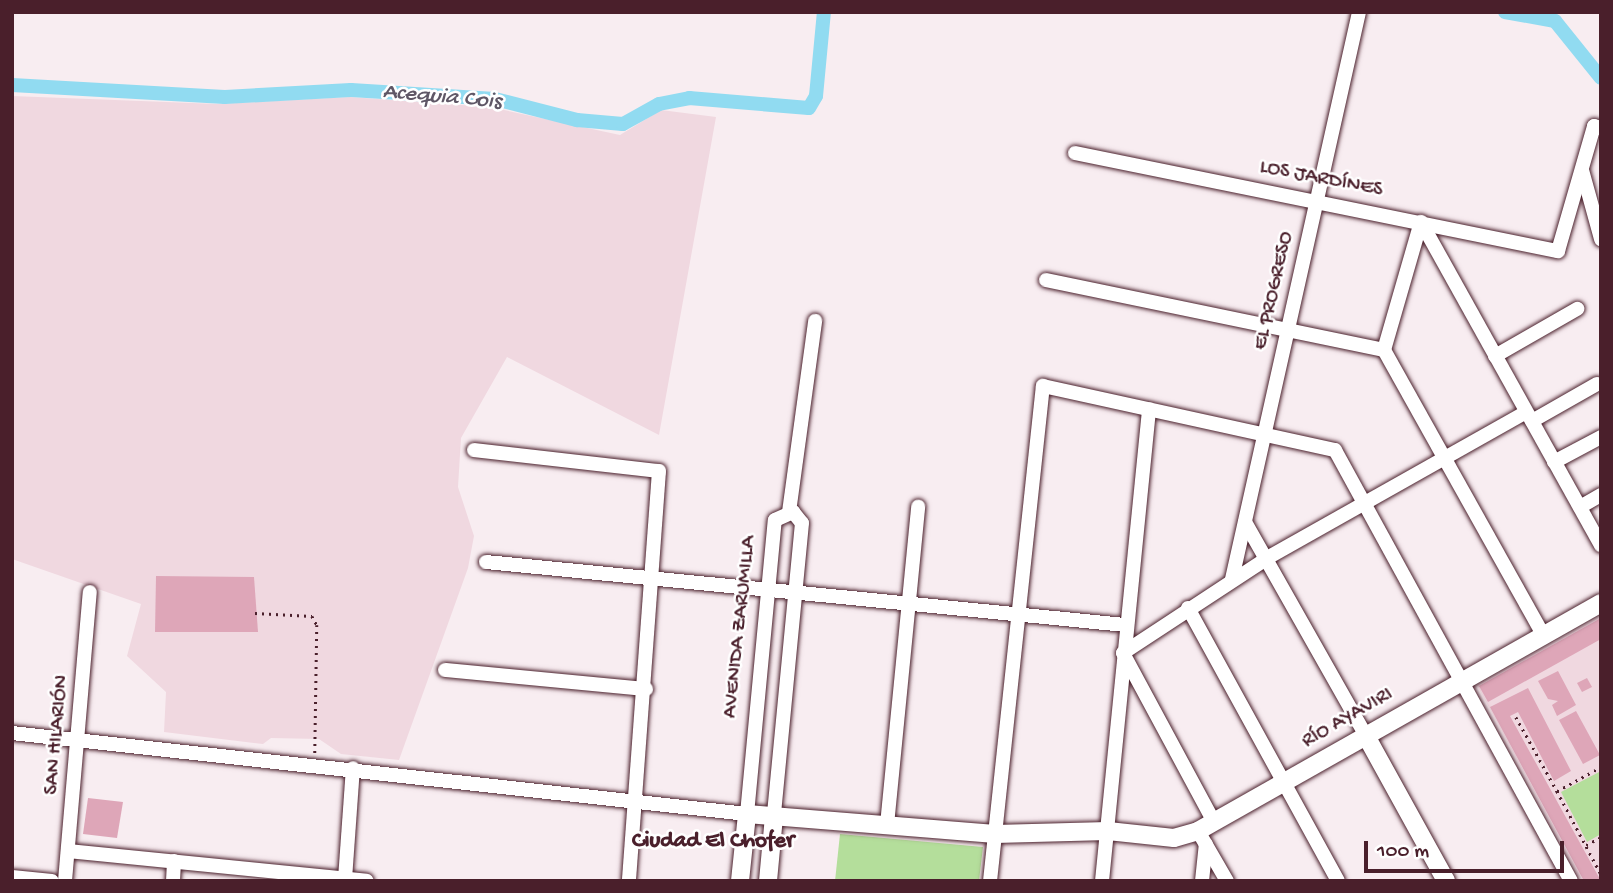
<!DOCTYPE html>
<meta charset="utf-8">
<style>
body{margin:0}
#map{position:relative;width:1613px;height:893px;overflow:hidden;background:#f8edf1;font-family:"Gochi Hand",sans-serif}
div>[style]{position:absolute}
.built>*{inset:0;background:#f0d8e0}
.green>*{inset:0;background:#b4de9b}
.canal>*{height:14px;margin:-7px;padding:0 7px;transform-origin:7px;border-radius:7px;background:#91dbf1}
.building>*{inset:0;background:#dea6b8}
.path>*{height:2.5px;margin-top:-1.25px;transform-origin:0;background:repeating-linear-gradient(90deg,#4a1f2b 0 2px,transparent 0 7px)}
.roads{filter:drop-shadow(0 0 2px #4a1f2b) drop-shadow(0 0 2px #4a1f2b)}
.minor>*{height:14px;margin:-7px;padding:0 7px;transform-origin:7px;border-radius:7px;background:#fff}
.tertiary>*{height:18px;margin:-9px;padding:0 9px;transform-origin:9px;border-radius:9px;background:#fff}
span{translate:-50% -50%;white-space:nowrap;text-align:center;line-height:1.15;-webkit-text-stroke:5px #fff;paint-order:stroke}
.street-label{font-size:21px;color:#4a1f2b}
.water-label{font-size:23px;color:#5f5766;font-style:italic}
.neighbourhood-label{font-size:23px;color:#4a1f2b;font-weight:700}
.frame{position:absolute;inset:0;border:14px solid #4a1f2b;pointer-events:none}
.scale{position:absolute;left:1364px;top:841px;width:200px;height:32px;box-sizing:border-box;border:4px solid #4a1f2b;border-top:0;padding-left:9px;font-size:21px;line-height:24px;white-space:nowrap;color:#4a1f2b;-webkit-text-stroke:5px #fff;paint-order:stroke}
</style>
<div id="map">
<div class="built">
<div style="clip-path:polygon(12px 96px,218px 104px,350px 97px,490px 107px,620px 135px,661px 110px,716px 117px,659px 435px,507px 357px,461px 438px,458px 487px,474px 536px,468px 568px,399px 760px,341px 754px,319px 739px,271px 738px,263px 744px,164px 732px,166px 692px,127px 656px,141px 604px,12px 559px)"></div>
<div style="clip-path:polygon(1601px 616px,1601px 881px,1582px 881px,1477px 685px)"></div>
</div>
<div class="green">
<div style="clip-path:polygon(1601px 771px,1601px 834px,1587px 842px,1561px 792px)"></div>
<div style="clip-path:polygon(840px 834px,983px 847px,979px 881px,835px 881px)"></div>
</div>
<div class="canal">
<div style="left:1505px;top:12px;width:51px;rotate:10.2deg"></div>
<div style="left:1555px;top:21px;width:73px;rotate:51.1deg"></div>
<div style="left:12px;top:85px;width:213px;rotate:3.2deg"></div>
<div style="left:225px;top:97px;width:126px;rotate:-3.2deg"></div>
<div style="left:351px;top:90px;width:144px;rotate:3.6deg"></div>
<div style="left:495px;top:99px;width:85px;rotate:14.4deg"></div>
<div style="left:577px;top:120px;width:46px;rotate:5deg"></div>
<div style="left:623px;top:124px;width:41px;rotate:-29.1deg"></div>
<div style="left:659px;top:104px;width:31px;rotate:-11deg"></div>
<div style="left:689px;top:98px;width:120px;rotate:4.8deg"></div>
<div style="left:809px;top:108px;width:14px;rotate:-60deg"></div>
<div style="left:816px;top:96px;width:84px;rotate:-84.6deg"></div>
</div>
<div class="building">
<div style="clip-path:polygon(156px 576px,254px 577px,258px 632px,155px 632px)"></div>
<div style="clip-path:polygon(1601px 618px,1601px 639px,1488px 702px,1479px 686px)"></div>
<div style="clip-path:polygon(1558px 671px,1576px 705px,1557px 716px,1552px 705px,1558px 701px,1548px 699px,1538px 681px)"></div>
<div style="clip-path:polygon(1587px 678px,1592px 687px,1582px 692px,1577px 683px)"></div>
<div style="clip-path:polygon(1528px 688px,1571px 771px,1554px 781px,1518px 712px,1510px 716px,1601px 881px,1584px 881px,1490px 707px)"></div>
<div style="clip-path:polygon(1576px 711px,1600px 755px,1583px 764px,1559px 720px)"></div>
<div style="clip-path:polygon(88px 798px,123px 802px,117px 838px,83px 834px)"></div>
</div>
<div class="path">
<div style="left:255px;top:613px;width:57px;rotate:3deg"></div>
<div style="left:312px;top:616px;width:10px;rotate:61deg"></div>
<div style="left:317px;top:625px;width:128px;rotate:90.9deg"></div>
<div style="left:1516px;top:717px;width:85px;rotate:61deg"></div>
<div style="left:1557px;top:791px;width:50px;rotate:-28.6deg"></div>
<div style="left:1557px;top:791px;width:94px;rotate:62.1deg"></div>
<div style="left:1586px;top:845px;width:17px;rotate:-28deg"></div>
</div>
<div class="roads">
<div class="minor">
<div style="left:1075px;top:153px;width:493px;rotate:11.5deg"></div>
<div style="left:1558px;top:251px;width:130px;rotate:-73.9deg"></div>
<div style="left:1594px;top:126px;width:7px;rotate:16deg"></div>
<div style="left:1582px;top:170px;width:72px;rotate:74.6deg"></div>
<div style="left:1421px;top:222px;width:370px;rotate:60.9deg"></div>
<div style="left:1046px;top:280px;width:345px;rotate:11.7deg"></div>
<div style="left:1384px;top:350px;width:326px;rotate:60.8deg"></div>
<div style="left:1384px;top:350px;width:133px;rotate:-73.9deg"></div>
<div style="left:1495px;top:356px;width:95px;rotate:-29.8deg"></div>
<div style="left:1532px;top:421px;width:75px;rotate:-29.6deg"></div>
<div style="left:474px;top:450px;width:186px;rotate:6.5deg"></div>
<div style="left:659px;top:471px;width:411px;rotate:94.2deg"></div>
<div style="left:1554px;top:462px;width:53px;rotate:-28deg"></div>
<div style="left:1580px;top:507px;width:24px;rotate:-30deg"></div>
<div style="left:789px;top:512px;width:193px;rotate:-82.2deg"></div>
<div style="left:1245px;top:522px;width:244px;rotate:60.5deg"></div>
<div style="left:486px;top:562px;width:642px;rotate:5.63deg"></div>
<div style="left:1232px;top:579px;width:581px;rotate:-77.37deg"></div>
<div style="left:1188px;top:608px;width:311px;rotate:61.2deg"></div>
<div style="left:445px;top:670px;width:202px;rotate:5.4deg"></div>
<div style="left:12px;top:733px;width:739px;rotate:6.29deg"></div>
<div style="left:747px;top:814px;width:295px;rotate:-84.6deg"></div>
<div style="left:775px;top:520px;width:20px;rotate:-24deg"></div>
<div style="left:793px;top:512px;width:14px;rotate:51deg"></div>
<div style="left:802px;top:523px;width:294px;rotate:95.5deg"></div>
<div style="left:1214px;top:822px;width:192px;rotate:-118.3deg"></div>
<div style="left:1123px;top:653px;width:175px;rotate:-33.3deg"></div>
<div style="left:1269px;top:557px;width:295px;rotate:-29.4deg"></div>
<div style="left:887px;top:825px;width:320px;rotate:-84.4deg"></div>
<div style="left:1198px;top:831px;width:58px;rotate:59.9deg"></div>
<div style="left:68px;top:851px;width:300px;rotate:5.7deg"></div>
<div style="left:12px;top:877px;width:40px;rotate:5.7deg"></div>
<div style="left:345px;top:879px;width:111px;rotate:-85.9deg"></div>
<div style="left:65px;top:881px;width:290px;rotate:-85.1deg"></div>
<div style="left:173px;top:881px;width:20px;rotate:-87deg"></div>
<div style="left:990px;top:881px;width:498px;rotate:-83.9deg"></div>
<div style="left:1043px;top:386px;width:299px;rotate:12.4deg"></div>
<div style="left:1335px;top:450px;width:491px;rotate:61.3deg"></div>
<div style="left:1102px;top:881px;width:474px;rotate:-84.3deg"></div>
<div style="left:1202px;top:881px;width:37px;rotate:-84deg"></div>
</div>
<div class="tertiary">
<div style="left:1365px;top:734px;width:168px;rotate:61.1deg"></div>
<div style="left:740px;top:881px;width:67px;rotate:-84deg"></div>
<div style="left:747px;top:814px;width:249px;rotate:4.6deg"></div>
<div style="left:995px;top:834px;width:113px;rotate:-1.5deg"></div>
<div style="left:1108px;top:831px;width:66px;rotate:6.1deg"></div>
<div style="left:1174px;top:838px;width:25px;rotate:-16deg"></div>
<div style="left:1198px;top:831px;width:463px;rotate:-29.5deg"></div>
<div style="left:768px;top:881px;width:65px;rotate:-84.7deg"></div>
</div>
</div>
<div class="street-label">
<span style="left:1321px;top:180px;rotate:11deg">LOS JARDÍNES</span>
<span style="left:1275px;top:291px;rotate:-77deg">EL PROGRESO</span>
<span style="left:741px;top:627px;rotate:-84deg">AVENIDA ZARUMILLA</span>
<span style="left:1348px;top:719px;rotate:-30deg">RÍO AYAVIRI</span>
<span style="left:58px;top:735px;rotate:-85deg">SAN HILARIÓN</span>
</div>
<div class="water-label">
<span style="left:442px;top:98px;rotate:5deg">Acequia Cois</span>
</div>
<div class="neighbourhood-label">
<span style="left:713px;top:842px">Ciudad El Chofer</span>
</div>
<div class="frame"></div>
<div class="scale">100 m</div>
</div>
